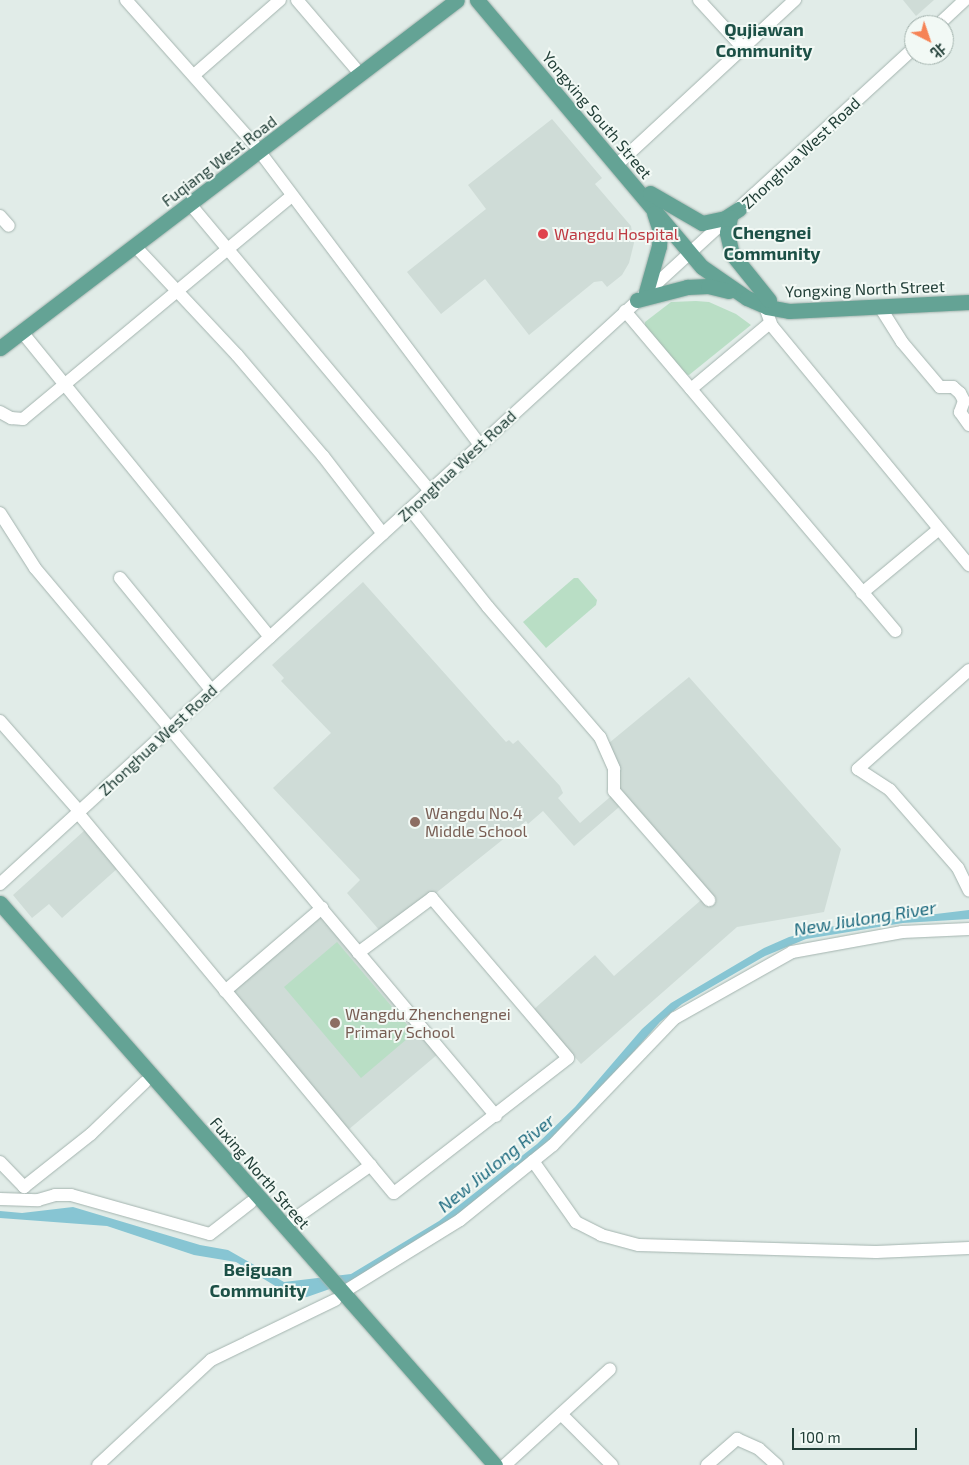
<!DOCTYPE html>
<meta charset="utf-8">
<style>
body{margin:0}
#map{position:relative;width:969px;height:1465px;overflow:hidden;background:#e1ece8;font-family:"Exo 2","Noto Sans SC",sans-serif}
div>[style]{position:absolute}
.built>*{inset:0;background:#cfdcd7}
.green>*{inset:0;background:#b9dec5}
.water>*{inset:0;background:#87c5d3}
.roads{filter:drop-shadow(0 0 1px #a4b4af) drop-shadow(0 0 1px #a4b4af)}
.minor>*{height:12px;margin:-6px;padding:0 6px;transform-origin:6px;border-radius:6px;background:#fff}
.major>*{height:15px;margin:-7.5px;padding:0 7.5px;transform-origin:7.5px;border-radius:7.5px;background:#64a395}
.dots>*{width:14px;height:14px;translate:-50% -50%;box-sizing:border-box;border:2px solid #f2f9f5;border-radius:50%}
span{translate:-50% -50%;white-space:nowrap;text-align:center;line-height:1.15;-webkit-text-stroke:4px #f2f9f5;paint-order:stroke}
.street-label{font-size:16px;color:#213e37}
.health-label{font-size:16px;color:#be3a42}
.left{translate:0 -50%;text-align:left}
.education-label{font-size:16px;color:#785e54}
.neighbourhood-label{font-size:18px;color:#1c5046;font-weight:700}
.water-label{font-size:18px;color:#19677c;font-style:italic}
.north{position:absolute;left:904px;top:15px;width:50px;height:50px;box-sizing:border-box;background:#f2f9f5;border:1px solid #9eaea9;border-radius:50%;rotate:139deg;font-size:14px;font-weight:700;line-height:20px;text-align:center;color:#213e37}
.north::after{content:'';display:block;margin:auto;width:18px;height:22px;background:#f68355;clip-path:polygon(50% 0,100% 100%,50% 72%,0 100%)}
.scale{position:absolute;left:792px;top:1428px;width:125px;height:22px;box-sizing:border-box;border:2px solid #213e37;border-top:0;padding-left:6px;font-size:15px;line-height:18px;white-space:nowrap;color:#213e37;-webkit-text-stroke:4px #f2f9f5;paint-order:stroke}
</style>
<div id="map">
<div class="built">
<div style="clip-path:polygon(903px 0,934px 0,916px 16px)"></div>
<div style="clip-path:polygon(552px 119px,602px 178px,595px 184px,631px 226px,634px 243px,629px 263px,622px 275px,607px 287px,602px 281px,594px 282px,529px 335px,485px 279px,441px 314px,407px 272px,486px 209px,468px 185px)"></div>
<div style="clip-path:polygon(363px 582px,506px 742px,509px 740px,513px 744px,518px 740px,560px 786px,563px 793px,558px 798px,580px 823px,617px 791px,620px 770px,609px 743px,689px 677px,841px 849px,824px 912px,737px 927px,581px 1064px,533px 1010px,595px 955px,614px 976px,708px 894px,626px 801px,574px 846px,543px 811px,528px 824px,526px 821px,436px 893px,380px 931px,347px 893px,360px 880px,273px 788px,331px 733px,281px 681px,284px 678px,272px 665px)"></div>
<div style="clip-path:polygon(85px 830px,118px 868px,62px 918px,49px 904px,32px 918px,13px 895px)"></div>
<div style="clip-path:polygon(322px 916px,438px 1054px,348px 1130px,232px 991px)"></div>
</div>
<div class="green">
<div style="clip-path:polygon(696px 301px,709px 302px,736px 314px,751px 325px,689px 375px,685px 374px,645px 327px,645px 322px,671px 302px)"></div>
<div style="clip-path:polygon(574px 578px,578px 578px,597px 600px,596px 605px,546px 648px,523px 622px)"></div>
<div style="clip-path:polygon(337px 942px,414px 1033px,361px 1078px,284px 987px)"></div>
</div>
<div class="water">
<div style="clip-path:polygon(969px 910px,969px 919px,903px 923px,806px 939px,765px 956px,682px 1004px,660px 1022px,567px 1127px,468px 1210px,361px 1278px,307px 1297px,295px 1298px,236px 1262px,194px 1255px,107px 1226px,0 1218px,0 1211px,22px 1213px,73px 1207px,200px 1245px,228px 1250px,284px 1282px,351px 1274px,439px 1221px,537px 1144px,575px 1107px,642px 1029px,671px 1003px,764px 948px,789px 937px,828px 927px)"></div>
</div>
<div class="roads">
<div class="minor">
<div style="left:126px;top:0;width:193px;rotate:48.4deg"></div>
<div style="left:297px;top:0;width:89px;rotate:49.5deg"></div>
<div style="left:699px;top:0;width:65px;rotate:47.5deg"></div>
<div style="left:938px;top:25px;width:37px;rotate:-43deg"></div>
<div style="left:194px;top:75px;width:114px;rotate:-41.1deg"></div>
<div style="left:260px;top:152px;width:366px;rotate:53.1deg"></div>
<div style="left:622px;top:160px;width:236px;rotate:-42.8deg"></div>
<div style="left:190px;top:204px;width:374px;rotate:50.1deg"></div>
<div style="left:0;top:216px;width:13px;rotate:48deg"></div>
<div style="left:135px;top:246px;width:149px;rotate:46.9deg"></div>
<div style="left:237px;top:355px;width:133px;rotate:49.6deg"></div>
<div style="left:323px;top:456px;width:98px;rotate:52.4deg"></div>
<div style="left:765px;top:307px;width:20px;rotate:70deg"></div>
<div style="left:772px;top:326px;width:310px;rotate:50.5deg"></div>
<div style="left:880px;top:307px;width:41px;rotate:57.8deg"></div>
<div style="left:902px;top:342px;width:59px;rotate:49.8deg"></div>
<div style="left:940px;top:387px;width:13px"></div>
<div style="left:953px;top:387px;width:9px;rotate:41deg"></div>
<div style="left:960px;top:393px;width:9px;rotate:63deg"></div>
<div style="left:964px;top:401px;width:12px;rotate:110deg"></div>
<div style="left:960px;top:412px;width:16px;rotate:55deg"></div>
<div style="left:625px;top:311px;width:419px;rotate:49.8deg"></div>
<div style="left:22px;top:332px;width:393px;rotate:50.9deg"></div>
<div style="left:691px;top:389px;width:103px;rotate:-39.9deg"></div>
<div style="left:0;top:412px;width:13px;rotate:29deg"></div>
<div style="left:11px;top:418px;width:12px;rotate:5deg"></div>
<div style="left:23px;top:419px;width:349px;rotate:-39.7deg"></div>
<div style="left:410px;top:509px;width:125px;rotate:51.5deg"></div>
<div style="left:488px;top:607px;width:172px;rotate:49.3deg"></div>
<div style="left:600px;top:737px;width:35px;rotate:66deg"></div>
<div style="left:614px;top:769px;width:22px;rotate:90deg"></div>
<div style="left:614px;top:791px;width:145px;rotate:48.9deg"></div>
<div style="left:0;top:513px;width:65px;rotate:57.5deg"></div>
<div style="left:35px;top:568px;width:716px;rotate:49.93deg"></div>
<div style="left:120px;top:578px;width:146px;rotate:50.8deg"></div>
<div style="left:862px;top:593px;width:100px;rotate:-39.7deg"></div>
<div style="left:969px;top:670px;width:149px;rotate:138.3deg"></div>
<div style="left:858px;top:769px;width:38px;rotate:33deg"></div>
<div style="left:890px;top:790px;width:103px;rotate:48.9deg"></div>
<div style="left:958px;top:868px;width:25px;rotate:64deg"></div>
<div style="left:0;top:721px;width:121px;rotate:48.7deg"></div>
<div style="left:78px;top:813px;width:494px;rotate:50.3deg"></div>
<div style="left:394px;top:1193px;width:220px;rotate:-37.8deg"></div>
<div style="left:568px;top:1058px;width:210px;rotate:-130.4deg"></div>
<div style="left:432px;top:898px;width:92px;rotate:143.4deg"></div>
<div style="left:0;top:884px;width:1239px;rotate:-42.45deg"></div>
<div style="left:225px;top:991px;width:128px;rotate:-40.6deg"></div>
<div style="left:533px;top:1161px;width:75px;rotate:54.8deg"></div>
<div style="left:576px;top:1222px;width:28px;rotate:27deg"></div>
<div style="left:601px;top:1235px;width:39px;rotate:15deg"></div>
<div style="left:639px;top:1245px;width:237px;rotate:1.7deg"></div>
<div style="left:876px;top:1252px;width:93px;rotate:-2.5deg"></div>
<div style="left:0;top:1162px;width:35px;rotate:46deg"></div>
<div style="left:24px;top:1187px;width:85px;rotate:-38.3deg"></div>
<div style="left:91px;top:1134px;width:75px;rotate:-43.9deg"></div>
<div style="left:0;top:1199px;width:38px;rotate:2deg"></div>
<div style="left:38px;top:1200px;width:18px;rotate:-16deg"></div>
<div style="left:55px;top:1195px;width:16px"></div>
<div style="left:71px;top:1195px;width:144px;rotate:15.7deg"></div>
<div style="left:210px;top:1234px;width:51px;rotate:-37.8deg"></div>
<div style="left:284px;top:1226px;width:106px;rotate:-35deg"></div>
<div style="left:342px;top:1293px;width:139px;rotate:-31.7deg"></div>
<div style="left:460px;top:1220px;width:119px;rotate:-38.9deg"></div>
<div style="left:553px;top:1145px;width:176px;rotate:-46.2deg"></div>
<div style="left:675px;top:1018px;width:134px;rotate:-29.4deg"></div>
<div style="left:792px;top:952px;width:112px;rotate:-10.3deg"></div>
<div style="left:902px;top:932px;width:67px;rotate:-2.6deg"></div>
<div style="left:561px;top:1414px;width:72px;rotate:45deg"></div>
<div style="left:98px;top:1465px;width:154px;rotate:-42.9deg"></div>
<div style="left:211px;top:1360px;width:138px;rotate:-25.8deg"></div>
<div style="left:505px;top:1465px;width:142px;rotate:-42.4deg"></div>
<div style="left:707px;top:1465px;width:40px;rotate:-41deg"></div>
<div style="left:737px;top:1439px;width:24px;rotate:24deg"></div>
<div style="left:759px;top:1449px;width:24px;rotate:42deg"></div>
</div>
<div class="major">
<div style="left:477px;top:0;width:349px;rotate:49.9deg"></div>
<div style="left:702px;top:267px;width:55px;rotate:34.6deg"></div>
<div style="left:747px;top:298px;width:22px;rotate:24deg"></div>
<div style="left:767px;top:307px;width:22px;rotate:10deg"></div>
<div style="left:789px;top:311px;width:180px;rotate:-2.9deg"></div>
<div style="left:650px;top:193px;width:60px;rotate:30deg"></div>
<div style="left:702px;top:223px;width:24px;rotate:-12deg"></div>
<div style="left:725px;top:218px;width:17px;rotate:-33deg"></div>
<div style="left:730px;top:217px;width:16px;rotate:101deg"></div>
<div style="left:727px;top:233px;width:22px;rotate:77deg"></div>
<div style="left:732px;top:254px;width:59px;rotate:51.2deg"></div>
<div style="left:646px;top:292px;width:48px;rotate:-74.2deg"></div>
<div style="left:659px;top:246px;width:15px;rotate:-86deg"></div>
<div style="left:660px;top:231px;width:19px;rotate:-108deg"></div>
<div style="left:637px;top:300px;width:52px;rotate:-14.6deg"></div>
<div style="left:687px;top:287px;width:21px;rotate:-3deg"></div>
<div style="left:708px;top:286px;width:21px;rotate:14deg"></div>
<div style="left:0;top:348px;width:574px;rotate:-37.29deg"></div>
<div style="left:0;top:903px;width:749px;rotate:48.63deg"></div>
</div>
</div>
<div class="dots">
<div style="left:543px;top:234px;background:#e0444e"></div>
<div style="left:415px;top:822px;background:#8d6e63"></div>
<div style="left:335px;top:1023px;background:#8d6e63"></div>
</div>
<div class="street-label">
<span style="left:597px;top:115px;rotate:50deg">Yongxing South Street</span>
<span style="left:801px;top:153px;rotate:-43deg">Zhonghua West Road</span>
<span style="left:219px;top:161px;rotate:-37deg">Fuqiang West Road</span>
<span style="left:865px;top:289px;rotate:-2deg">Yongxing North Street</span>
<span style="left:457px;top:466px;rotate:-43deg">Zhonghua West Road</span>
<span style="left:158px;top:740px;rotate:-43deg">Zhonghua West Road</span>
<span style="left:260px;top:1173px;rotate:49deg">Fuxing North Street</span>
</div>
<div class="health-label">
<span class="left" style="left:554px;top:234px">Wangdu Hospital</span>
</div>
<div class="education-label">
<span class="left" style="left:425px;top:822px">Wangdu No.4<br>Middle School</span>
<span class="left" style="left:345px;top:1023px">Wangdu Zhenchengnei<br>Primary School</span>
</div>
<div class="neighbourhood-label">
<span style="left:764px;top:40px">Qujiawan<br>Community</span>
<span style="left:772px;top:243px">Chengnei<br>Community</span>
<span style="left:258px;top:1280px">Beiguan<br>Community</span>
</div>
<div class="water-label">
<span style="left:865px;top:918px;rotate:-9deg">New Jiulong River</span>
<span style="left:496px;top:1163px;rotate:-39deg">New Jiulong River</span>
</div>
<div class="north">北</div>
<div class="scale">100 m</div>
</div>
